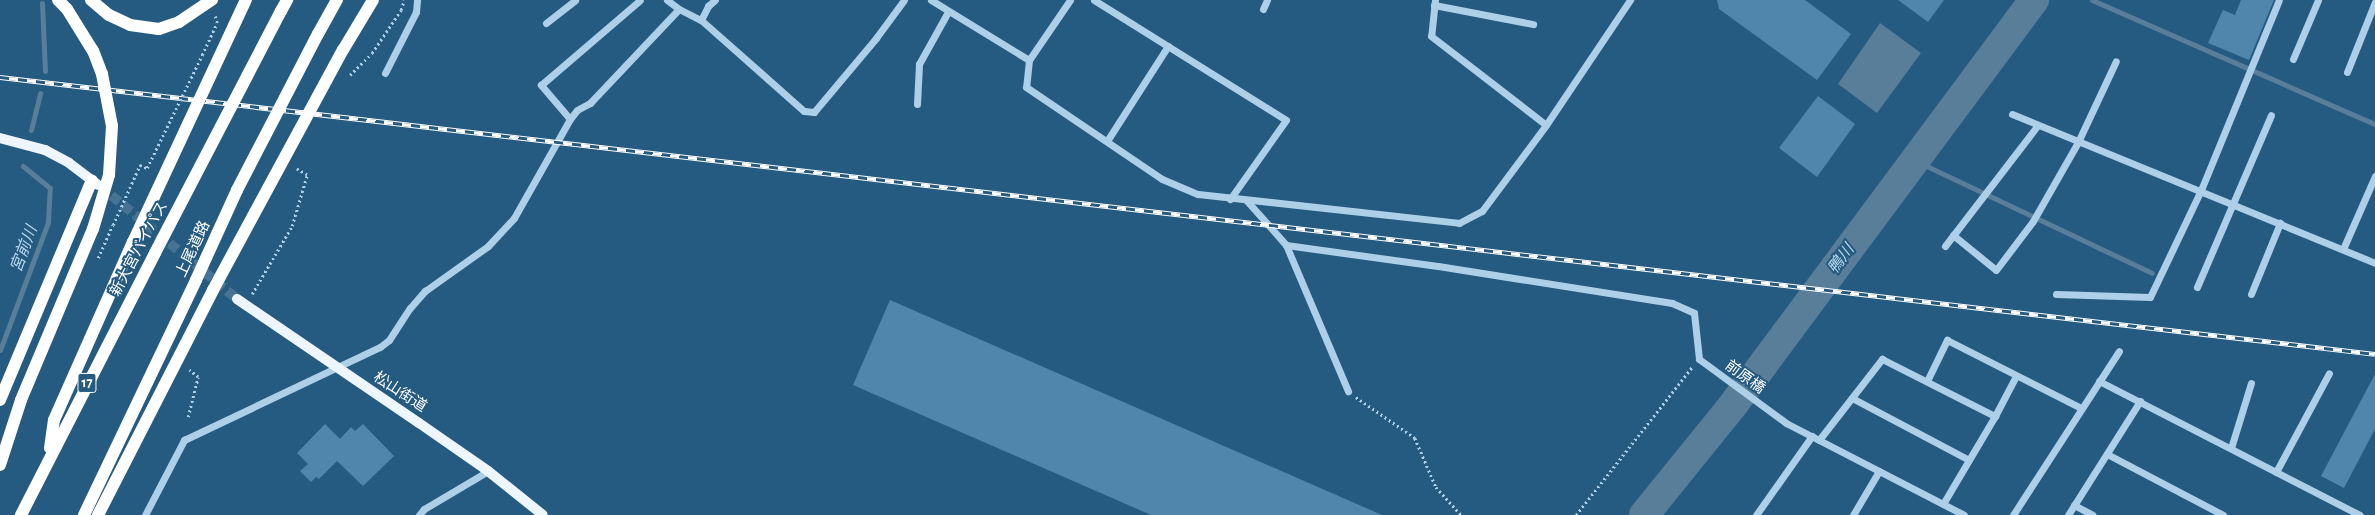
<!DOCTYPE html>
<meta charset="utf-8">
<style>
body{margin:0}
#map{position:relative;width:2375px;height:515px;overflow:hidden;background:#255a81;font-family:"Alegreya Sans","Noto Sans JP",sans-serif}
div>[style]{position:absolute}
.water>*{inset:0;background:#597e99}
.stream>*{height:5px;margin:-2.5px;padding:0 2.5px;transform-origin:2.5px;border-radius:2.5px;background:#597e99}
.river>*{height:30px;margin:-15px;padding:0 15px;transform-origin:15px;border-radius:15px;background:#597e99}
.building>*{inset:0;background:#5186ac}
.major-tunnel>*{height:10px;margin-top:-5px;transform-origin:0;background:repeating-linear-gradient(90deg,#467394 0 10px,transparent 0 15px)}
.path>*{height:2.5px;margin-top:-1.25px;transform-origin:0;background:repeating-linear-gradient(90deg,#adcfe7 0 2px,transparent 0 5px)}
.minor>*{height:7px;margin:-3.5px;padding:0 3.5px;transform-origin:3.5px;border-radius:3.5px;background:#adcfe7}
.major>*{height:10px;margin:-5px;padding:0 5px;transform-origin:5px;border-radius:5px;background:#eef6fd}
.highway>*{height:12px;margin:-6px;padding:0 6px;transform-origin:6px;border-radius:6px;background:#fff}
.rail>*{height:4.5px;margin-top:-2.25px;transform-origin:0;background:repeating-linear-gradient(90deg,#255a81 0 9px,#fff 0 18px);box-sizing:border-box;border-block:1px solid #fff}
.path-bridge>*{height:2.5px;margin-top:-1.25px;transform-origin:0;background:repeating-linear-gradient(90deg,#adcfe7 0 2px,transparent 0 5px)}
.highway-bridge>*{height:12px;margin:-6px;padding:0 6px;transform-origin:6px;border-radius:6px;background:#fff}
span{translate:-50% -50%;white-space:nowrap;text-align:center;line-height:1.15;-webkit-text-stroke:4px #255a81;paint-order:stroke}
.shield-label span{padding:1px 3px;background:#255a81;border:1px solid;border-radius:3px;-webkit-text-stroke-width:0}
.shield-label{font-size:14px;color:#fff;font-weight:700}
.street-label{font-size:15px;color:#fff}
.water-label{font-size:16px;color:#b8d8ee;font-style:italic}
</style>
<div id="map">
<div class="water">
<div style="clip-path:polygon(1880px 23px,1921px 53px,1877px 113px,1838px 84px)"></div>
</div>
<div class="stream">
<div style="left:2092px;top:0;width:309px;rotate:23.7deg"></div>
<div style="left:42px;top:3px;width:68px;rotate:87.5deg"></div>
<div style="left:31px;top:130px;width:38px;rotate:-76deg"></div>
<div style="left:1914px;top:160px;width:263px;rotate:25.4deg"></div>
<div style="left:0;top:350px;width:137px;rotate:-69.4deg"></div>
<div style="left:48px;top:222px;width:34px;rotate:-87deg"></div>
<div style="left:50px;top:188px;width:35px;rotate:-141deg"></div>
</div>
<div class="river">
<div style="left:1644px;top:515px;width:141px;rotate:-51deg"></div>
<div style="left:1733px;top:405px;width:505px;rotate:-53.38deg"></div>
</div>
<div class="building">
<div style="clip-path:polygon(1717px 0,1805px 0,1851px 34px,1817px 80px,1719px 9px)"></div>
<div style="clip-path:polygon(1898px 0,1944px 0,1928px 22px)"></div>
<div style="clip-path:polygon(2241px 0,2274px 0,2249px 60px,2208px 43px,2223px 10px,2235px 15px)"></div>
<div style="clip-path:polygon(1818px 96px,1855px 124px,1817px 177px,1779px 148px)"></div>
<div style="clip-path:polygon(890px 300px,1382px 515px,1151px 515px,853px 385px)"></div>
<div style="clip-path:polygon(2375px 374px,2375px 429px,2344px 488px,2321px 476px)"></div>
<div style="clip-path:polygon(325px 424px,340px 439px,351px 427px,355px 431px,363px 424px,394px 456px,363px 486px,337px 461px,319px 479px,316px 477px,311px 482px,300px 471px,308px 464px,297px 453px)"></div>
</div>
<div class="major-tunnel">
<div style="left:100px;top:186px;width:178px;rotate:39.5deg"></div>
</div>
<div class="path">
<div style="left:202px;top:55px;width:35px;rotate:-65deg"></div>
<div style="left:217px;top:23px;width:7px;rotate:-106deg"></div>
<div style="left:350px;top:75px;width:31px;rotate:-45deg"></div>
<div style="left:372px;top:53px;width:52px;rotate:-56deg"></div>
<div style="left:401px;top:10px;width:10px;rotate:-73deg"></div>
<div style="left:98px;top:258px;width:36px;rotate:-66deg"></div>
<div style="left:252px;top:294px;width:79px;rotate:-59.5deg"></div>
<div style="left:292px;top:226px;width:53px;rotate:-73.6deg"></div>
<div style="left:307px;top:175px;width:12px;rotate:-149deg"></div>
<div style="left:1356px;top:397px;width:72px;rotate:34.8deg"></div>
<div style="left:1415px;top:438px;width:53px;rotate:66.8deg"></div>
<div style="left:1436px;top:487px;width:38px;rotate:48deg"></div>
<div style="left:188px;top:417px;width:41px;rotate:-76deg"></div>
<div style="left:198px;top:377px;width:11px;rotate:-142deg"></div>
<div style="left:1576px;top:515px;width:188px;rotate:-51.9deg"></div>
</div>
<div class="minor">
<div style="left:667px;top:0;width:15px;rotate:37deg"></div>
<div style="left:679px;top:9px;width:25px;rotate:27deg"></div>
<div style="left:701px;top:20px;width:137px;rotate:41.5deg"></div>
<div style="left:804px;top:111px;width:10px;rotate:6deg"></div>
<div style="left:814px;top:112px;width:97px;rotate:-50deg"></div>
<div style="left:876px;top:38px;width:47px;rotate:-53.6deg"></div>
<div style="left:931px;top:0;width:115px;rotate:31.5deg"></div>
<div style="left:1070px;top:0;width:73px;rotate:124.3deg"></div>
<div style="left:1029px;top:60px;width:27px;rotate:96deg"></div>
<div style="left:1026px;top:87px;width:164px;rotate:34.1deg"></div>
<div style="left:1162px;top:179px;width:39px;rotate:23deg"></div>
<div style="left:1198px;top:194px;width:263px;rotate:6.3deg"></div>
<div style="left:1459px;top:223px;width:26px;rotate:-28deg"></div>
<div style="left:1482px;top:211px;width:107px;rotate:-53.3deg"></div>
<div style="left:1546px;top:125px;width:151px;rotate:-56.1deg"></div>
<div style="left:1094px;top:0;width:226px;rotate:32deg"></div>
<div style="left:1286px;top:120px;width:97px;rotate:125.3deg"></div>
<div style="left:1435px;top:0;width:36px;rotate:96deg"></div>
<div style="left:1431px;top:36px;width:145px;rotate:37.7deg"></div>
<div style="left:1434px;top:5px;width:101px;rotate:10.9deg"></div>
<div style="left:1263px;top:9px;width:10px;rotate:-66deg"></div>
<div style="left:701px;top:20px;width:16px;rotate:-63deg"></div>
<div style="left:708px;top:6px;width:9px;rotate:-41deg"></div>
<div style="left:546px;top:23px;width:37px;rotate:-38deg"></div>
<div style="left:2293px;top:59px;width:64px;rotate:-67deg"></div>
<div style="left:2347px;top:72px;width:75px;rotate:-68.2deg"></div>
<div style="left:385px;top:73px;width:68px;rotate:-63.1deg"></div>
<div style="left:416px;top:12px;width:12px;rotate:-85deg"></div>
<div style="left:917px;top:104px;width:40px;rotate:-87.1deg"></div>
<div style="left:919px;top:64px;width:60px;rotate:-60.9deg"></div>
<div style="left:2012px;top:114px;width:392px;rotate:22.3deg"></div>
<div style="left:570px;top:119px;width:45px;rotate:-130.5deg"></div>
<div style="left:541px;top:85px;width:130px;rotate:-40.6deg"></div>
<div style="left:1107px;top:141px;width:113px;rotate:-57.3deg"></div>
<div style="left:1247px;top:201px;width:59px;rotate:48.4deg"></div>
<div style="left:1286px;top:245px;width:153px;rotate:7.9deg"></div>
<div style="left:1438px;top:266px;width:237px;rotate:9deg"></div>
<div style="left:1672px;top:303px;width:24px;rotate:24deg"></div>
<div style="left:1694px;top:313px;width:46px;rotate:83.8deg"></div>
<div style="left:1699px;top:359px;width:108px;rotate:36.3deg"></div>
<div style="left:1786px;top:423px;width:200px;rotate:27.3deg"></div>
<div style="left:1953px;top:235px;width:55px;rotate:39.1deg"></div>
<div style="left:1996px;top:270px;width:61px;rotate:-52.9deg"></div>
<div style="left:2033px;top:221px;width:91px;rotate:-60.3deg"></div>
<div style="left:2078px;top:142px;width:89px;rotate:-64.9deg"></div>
<div style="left:1286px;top:245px;width:159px;rotate:67deg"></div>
<div style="left:1945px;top:246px;width:151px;rotate:-52.5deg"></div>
<div style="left:2343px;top:249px;width:80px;rotate:-66.3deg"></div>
<div style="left:2197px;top:287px;width:187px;rotate:-66.7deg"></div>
<div style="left:2056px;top:294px;width:94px;rotate:1.8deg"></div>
<div style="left:2150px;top:297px;width:119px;rotate:-64.5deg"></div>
<div style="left:2201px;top:190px;width:205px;rotate:-67.7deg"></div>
<div style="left:2251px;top:294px;width:77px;rotate:-67.8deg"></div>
<div style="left:1927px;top:381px;width:46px;rotate:-64deg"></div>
<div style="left:1947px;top:340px;width:150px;rotate:26.9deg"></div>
<div style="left:2099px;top:381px;width:293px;rotate:27.2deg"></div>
<div style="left:1852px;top:398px;width:132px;rotate:27.9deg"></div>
<div style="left:1995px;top:416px;width:45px;rotate:-62.3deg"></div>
<div style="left:1819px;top:440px;width:103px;rotate:-52.1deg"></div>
<div style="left:1882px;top:359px;width:127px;rotate:26.8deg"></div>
<div style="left:1995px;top:416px;width:102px;rotate:120.6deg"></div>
<div style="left:2231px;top:448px;width:68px;rotate:-72.9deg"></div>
<div style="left:2107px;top:454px;width:131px;rotate:27.7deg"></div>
<div style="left:2276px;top:472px;width:112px;rotate:-61.8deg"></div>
<div style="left:2074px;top:505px;width:21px;rotate:28deg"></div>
<div style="left:145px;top:515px;width:85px;rotate:-62.5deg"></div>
<div style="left:184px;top:440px;width:217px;rotate:-25.4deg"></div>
<div style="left:380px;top:347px;width:11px;rotate:-38deg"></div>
<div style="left:389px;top:340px;width:38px;rotate:-57deg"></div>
<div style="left:410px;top:308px;width:23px;rotate:-49deg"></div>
<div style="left:425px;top:291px;width:77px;rotate:-35.5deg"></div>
<div style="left:488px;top:246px;width:38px;rotate:-47deg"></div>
<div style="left:514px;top:218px;width:114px;rotate:-60.5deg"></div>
<div style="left:570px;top:119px;width:11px;rotate:-52deg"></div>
<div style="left:577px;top:110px;width:15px;rotate:-28deg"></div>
<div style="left:590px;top:103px;width:129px;rotate:-46.6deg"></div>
<div style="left:419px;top:515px;width:8px;rotate:-50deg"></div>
<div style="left:424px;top:509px;width:74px;rotate:-30.7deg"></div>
<div style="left:1756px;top:515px;width:97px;rotate:-54.7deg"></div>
<div style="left:1853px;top:515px;width:51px;rotate:-59.4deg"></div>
<div style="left:2013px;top:515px;width:195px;rotate:-57.1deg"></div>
<div style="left:2068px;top:515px;width:135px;rotate:-57.7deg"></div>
</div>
<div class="major">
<div style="left:0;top:138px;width:47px;rotate:14.9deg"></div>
<div style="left:45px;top:150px;width:27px;rotate:28deg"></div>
<div style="left:69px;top:163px;width:36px;rotate:37deg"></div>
<div style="left:237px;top:299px;width:220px;rotate:34.3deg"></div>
<div style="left:419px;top:423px;width:84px;rotate:34.8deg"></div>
<div style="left:488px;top:471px;width:70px;rotate:38.7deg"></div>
</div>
<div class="highway">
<div style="left:58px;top:0;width:13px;rotate:45deg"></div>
<div style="left:91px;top:0;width:23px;rotate:40deg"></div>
<div style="left:109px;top:15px;width:23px;rotate:25deg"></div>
<div style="left:130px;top:25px;width:29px;rotate:8deg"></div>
<div style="left:159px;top:29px;width:21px;rotate:-19deg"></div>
<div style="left:179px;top:22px;width:40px;rotate:-34deg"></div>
<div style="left:281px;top:11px;width:13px;rotate:-61deg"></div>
<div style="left:318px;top:34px;width:39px;rotate:-61deg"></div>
<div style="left:343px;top:50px;width:58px;rotate:-59deg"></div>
<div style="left:0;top:400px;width:238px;rotate:-67.3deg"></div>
<div style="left:50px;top:448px;width:28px;rotate:-82deg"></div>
<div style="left:54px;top:420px;width:195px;rotate:-66.1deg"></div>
<div style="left:0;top:465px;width:68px;rotate:-72.1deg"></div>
<div style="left:21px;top:515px;width:294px;rotate:-62.9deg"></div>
<div style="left:84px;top:515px;width:260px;rotate:-64.5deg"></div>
<div style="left:98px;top:515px;width:253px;rotate:-62.9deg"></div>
</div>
<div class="rail">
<div style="left:0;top:77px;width:2391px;rotate:6.65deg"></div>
</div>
<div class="path-bridge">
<div style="left:113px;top:225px;width:66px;rotate:-65.8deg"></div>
<div style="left:140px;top:165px;width:8px;rotate:23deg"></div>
<div style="left:147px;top:168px;width:126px;rotate:-64deg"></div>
</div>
<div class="highway-bridge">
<div style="left:133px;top:242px;width:267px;rotate:-65deg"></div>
<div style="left:155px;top:253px;width:273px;rotate:-62.5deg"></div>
<div style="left:196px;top:280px;width:99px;rotate:-65.5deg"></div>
<div style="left:237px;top:190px;width:176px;rotate:-62.6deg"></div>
<div style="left:213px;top:290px;width:273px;rotate:-61.6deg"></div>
<div style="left:21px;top:400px;width:186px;rotate:-67.2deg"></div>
<div style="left:93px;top:229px;width:56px;rotate:-73.5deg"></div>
<div style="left:109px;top:175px;width:49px;rotate:-86.5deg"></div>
<div style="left:112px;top:126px;width:53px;rotate:-100.9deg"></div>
<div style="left:102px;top:74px;width:25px;rotate:-111deg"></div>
<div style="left:93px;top:51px;width:49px;rotate:-121.8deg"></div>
</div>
<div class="shield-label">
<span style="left:87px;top:383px">17</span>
</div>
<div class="street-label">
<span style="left:139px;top:249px;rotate:-62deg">新大宮バイパス</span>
<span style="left:193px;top:249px;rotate:-65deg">上尾道路</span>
<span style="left:1745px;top:377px;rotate:36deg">前原橋</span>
<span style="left:400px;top:392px;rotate:33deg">松山街道</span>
</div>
<div class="water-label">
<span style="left:24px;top:249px;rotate:-69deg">宮前川</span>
<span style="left:1841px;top:259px;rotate:-53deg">鴨川</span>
</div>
</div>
